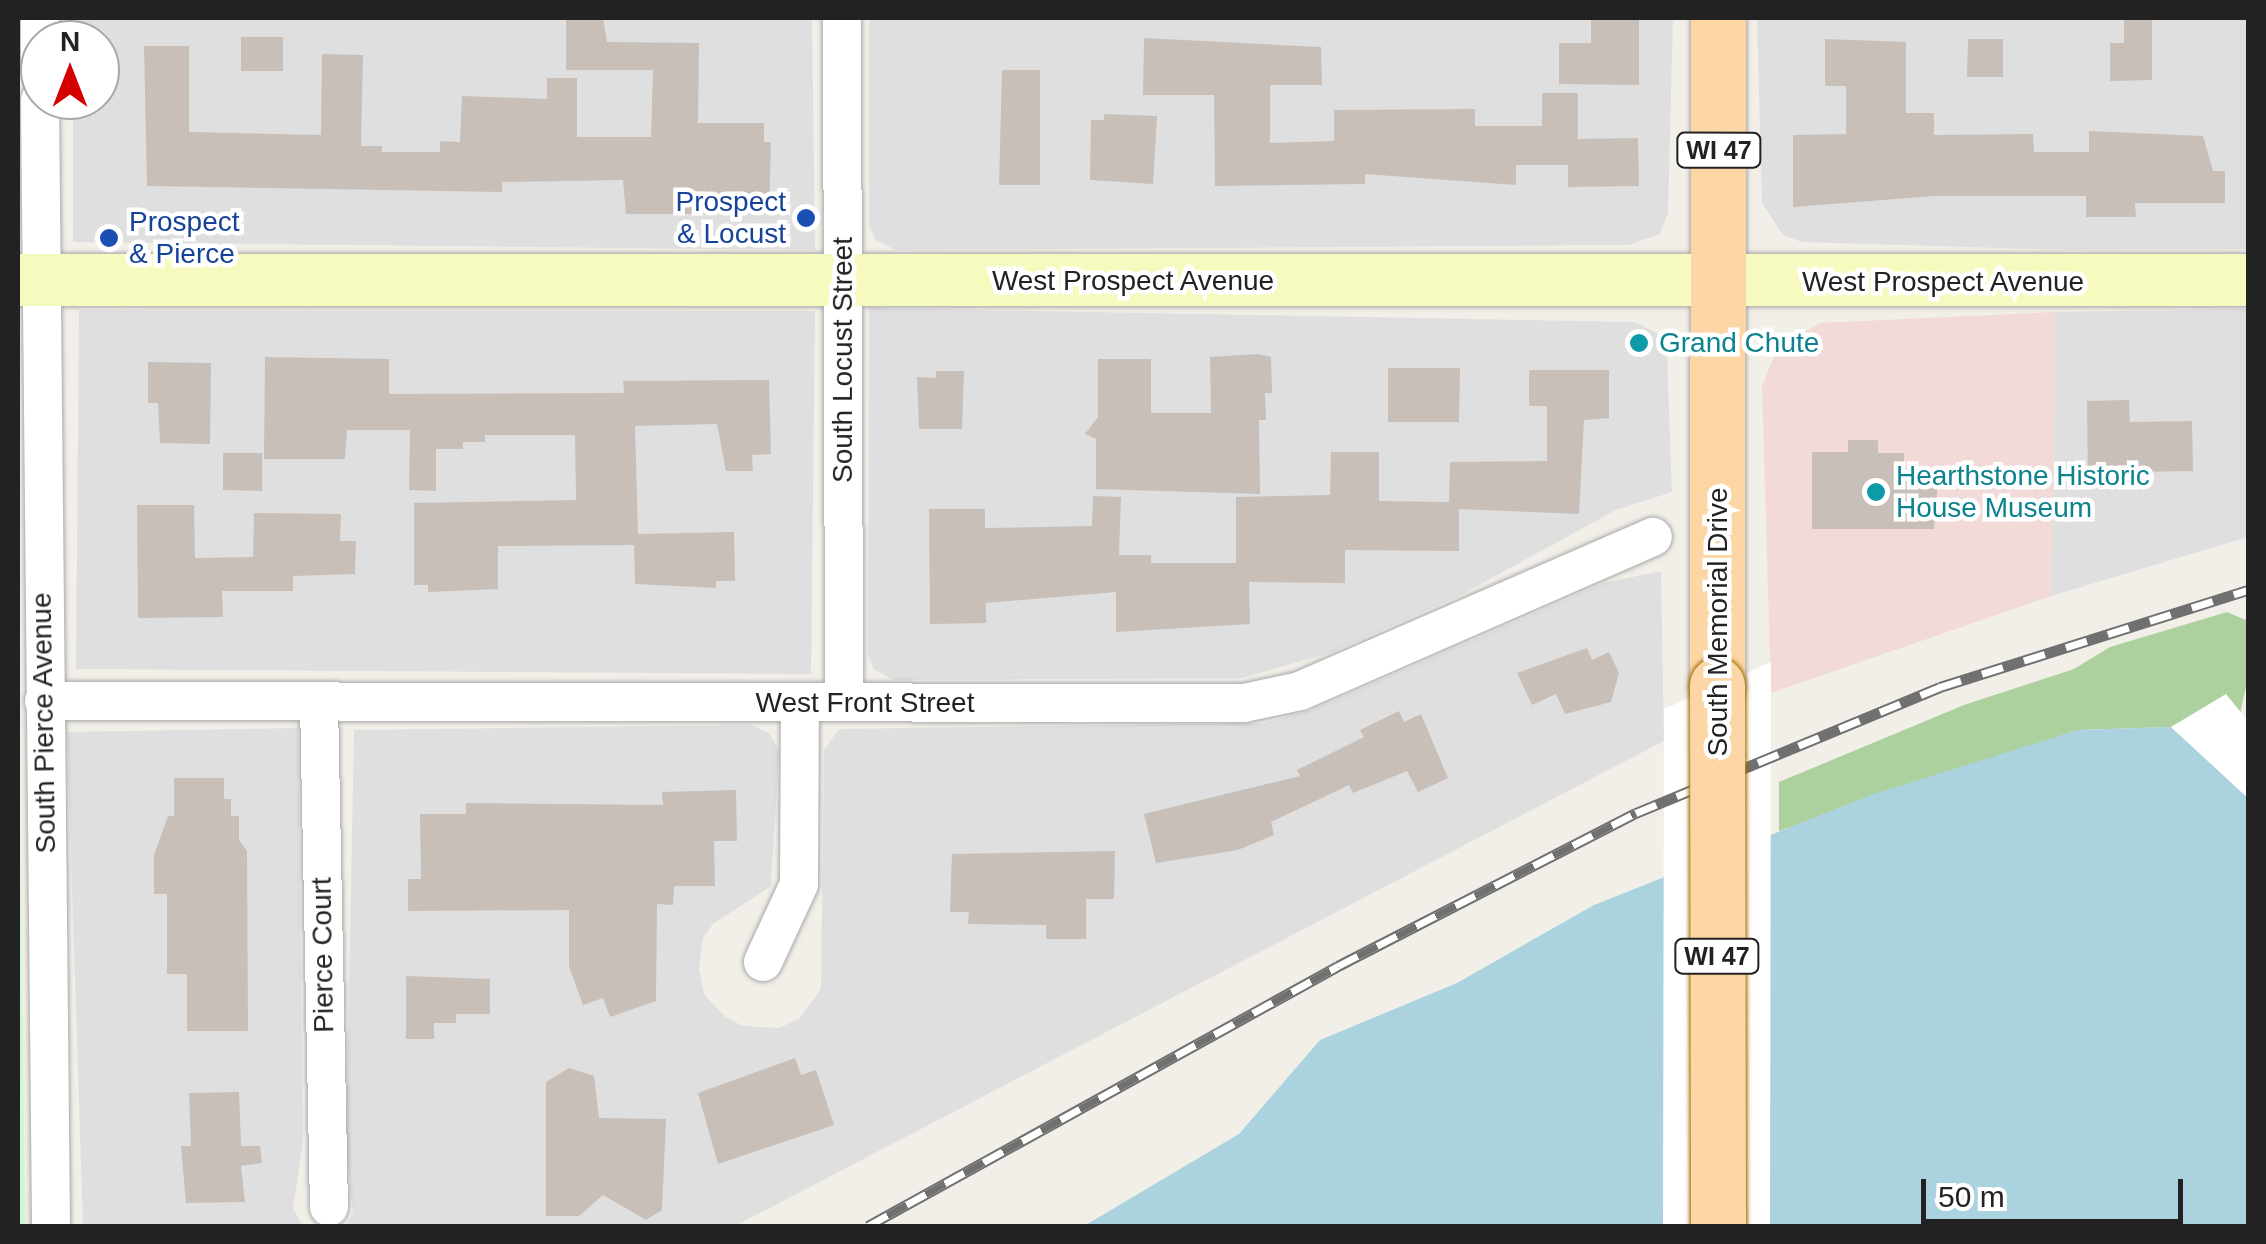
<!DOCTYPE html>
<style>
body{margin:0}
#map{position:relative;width:2266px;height:1244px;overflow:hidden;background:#f2efe9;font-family:Arial,sans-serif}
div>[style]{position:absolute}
.residential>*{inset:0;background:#e0dfdf}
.commercial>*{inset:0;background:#f2dad9}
.forest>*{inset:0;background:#add19e}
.park>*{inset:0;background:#c8facc}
.water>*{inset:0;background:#aad3df}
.pier>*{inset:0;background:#fff}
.building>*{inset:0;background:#c7bfb8}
.roads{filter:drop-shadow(0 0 2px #a9a9a9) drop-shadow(0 0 2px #a9a9a9)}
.minor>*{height:38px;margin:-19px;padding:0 19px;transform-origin:19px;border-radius:19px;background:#fff}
.secondary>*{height:52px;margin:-26px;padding:0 26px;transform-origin:26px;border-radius:26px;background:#f7fabf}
.primary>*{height:55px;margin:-27.5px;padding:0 27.5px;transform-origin:27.5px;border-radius:27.5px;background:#fcd6a4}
.rail>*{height:11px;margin-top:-5.5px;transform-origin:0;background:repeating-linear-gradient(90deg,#fff 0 22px,#707070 0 44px);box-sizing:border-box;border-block:2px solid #707070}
.bridges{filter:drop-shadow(0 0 2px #a06b00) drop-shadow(0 0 2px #a06b00)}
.primary-bridge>*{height:55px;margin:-27.5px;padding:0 27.5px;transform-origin:27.5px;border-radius:27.5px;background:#fcd6a4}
.dots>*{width:28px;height:28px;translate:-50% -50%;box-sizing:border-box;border:5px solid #fff;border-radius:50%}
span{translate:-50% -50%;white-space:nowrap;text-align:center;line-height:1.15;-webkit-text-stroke:9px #fff;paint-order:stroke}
.shield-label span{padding:2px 8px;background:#fff;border:2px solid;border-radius:8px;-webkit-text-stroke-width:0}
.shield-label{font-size:25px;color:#222;font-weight:700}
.transit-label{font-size:28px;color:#164399}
.right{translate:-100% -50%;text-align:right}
.left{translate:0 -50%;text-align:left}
.street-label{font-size:28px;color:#222}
.culture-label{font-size:28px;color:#0d838f}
.frame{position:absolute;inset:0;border:20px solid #222;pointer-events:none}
.north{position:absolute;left:20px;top:20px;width:100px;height:100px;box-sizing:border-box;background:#fff;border:2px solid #a7a7a7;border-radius:50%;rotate:0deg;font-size:28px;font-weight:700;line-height:40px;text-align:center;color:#222}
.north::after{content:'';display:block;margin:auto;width:35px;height:45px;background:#d40000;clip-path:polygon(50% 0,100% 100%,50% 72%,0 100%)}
.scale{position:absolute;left:1921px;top:1179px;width:262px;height:45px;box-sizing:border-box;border:5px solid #222;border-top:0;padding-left:12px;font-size:30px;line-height:35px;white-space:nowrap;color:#222;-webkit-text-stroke:8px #fff;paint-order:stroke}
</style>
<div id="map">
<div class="residential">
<div style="clip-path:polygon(73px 18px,812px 18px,815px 250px,73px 242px,73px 100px,100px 100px,100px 40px,73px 40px)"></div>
<div style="clip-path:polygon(869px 18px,1673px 18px,1668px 213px,1660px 234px,1629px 245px,896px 250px,876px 240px,869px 226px)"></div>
<div style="clip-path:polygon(1757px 18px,2248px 18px,2248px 249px,2070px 250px,1802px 242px,1783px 235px,1762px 203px)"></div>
<div style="clip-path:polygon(869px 308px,1636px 322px,1663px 337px,1667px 354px,1672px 492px,1616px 510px,1459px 596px,1330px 653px,1242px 678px,893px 680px,874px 669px,868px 655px)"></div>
<div style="clip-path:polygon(2248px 309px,2248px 537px,2051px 596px,2056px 312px)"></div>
<div style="clip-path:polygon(79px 310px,815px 311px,811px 674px,76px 669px)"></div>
<div style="clip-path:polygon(1661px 571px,1664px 741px,735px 1226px,346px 1226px,353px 1213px,346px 1146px,354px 730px,751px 725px,769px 733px,779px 750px,771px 886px,713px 924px,703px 938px,699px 969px,704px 994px,725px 1017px,743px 1026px,779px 1028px,799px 1019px,821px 989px,824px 750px,839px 729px,1265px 723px,1312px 710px,1604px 583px)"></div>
<div style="clip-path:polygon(298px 728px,303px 1142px,293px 1209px,303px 1226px,83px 1226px,67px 732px)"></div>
</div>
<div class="commercial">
<div style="clip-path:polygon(2056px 312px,2051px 596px,1771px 693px,1762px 386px,1777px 349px,1819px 323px)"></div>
</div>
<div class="forest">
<div style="clip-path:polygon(2227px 612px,2248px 621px,2248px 678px,2229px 763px,2171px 727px,2078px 730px,1779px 831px,1779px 782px,1964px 705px,2074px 669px,2110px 647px)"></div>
</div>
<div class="park">
<div style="clip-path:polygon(18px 641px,25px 1226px,18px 1226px)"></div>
</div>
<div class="water">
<div style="clip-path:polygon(2171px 727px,2248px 798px,2248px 1226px,1084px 1226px,1239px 1134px,1320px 1040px,1457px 983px,1594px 905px,1871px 795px,2078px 730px)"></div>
</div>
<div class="pier">
<div style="clip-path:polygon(1771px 662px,1770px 1226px,1663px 1226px,1664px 709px)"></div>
<div style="clip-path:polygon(2226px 694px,2248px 721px,2248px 798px,2171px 727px)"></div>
</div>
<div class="building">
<div style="clip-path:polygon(566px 18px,603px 18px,607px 42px,699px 43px,698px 123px,764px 123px,764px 142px,771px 142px,769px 214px,626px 214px,623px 180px,502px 182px,502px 192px,147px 186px,144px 46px,189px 46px,189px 132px,321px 135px,322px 54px,363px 55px,361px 146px,382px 146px,382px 152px,440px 152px,440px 141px,460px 142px,462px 96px,547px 99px,547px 78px,577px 78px,577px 137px,651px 137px,653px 70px,566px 70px)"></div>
<div style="clip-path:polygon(1591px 18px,1639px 18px,1639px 85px,1559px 84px,1559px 43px,1591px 43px)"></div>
<div style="clip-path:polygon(2124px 18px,2152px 18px,2152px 80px,2110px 81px,2110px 43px,2124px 43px)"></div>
<div style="clip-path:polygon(241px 37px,283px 37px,283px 71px,241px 71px)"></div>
<div style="clip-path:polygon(1144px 38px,1321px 47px,1322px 85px,1270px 85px,1270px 143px,1334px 141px,1334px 110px,1475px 109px,1475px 126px,1542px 126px,1542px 93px,1578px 93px,1578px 139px,1638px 138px,1639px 186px,1568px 187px,1568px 165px,1516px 165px,1516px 185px,1365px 174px,1365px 184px,1215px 186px,1214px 95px,1143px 95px)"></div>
<div style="clip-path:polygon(1825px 39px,1906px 42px,1906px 113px,1934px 113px,1934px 135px,2033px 134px,2034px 152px,2089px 152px,2089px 131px,2203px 136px,2213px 171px,2225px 171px,2225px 203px,2135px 203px,2136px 217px,2086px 217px,2086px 196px,1934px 196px,1793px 207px,1793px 135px,1846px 134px,1846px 86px,1825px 86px)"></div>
<div style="clip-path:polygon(1968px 39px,2003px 39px,2003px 77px,1967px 77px)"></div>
<div style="clip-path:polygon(1002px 70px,1040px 70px,1040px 185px,999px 185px)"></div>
<div style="clip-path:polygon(1104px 114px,1157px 116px,1153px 184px,1090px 180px,1091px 120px,1104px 120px)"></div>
<div style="clip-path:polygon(1258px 354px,1271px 357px,1272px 393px,1265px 393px,1266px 420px,1259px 420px,1260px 494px,1096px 489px,1096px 439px,1085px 434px,1098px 417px,1098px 359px,1151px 359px,1151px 413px,1211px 413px,1210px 357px)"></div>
<div style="clip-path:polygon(265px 357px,389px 359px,389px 394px,624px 393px,623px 381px,769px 380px,771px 454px,752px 455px,753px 471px,726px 471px,717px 424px,635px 426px,638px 534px,734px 532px,735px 581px,716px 581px,716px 588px,635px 584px,634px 545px,498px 546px,498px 589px,428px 592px,428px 585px,414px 585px,414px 503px,576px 500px,575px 435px,485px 435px,485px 442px,463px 442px,463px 449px,436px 449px,436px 491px,409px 490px,410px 430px,347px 430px,345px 459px,264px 459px)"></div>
<div style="clip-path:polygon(148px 362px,211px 363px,210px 444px,160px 443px,158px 403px,148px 403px)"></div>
<div style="clip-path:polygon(1388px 368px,1460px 368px,1459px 422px,1388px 422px)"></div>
<div style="clip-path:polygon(1529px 370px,1609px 370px,1609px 418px,1584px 420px,1579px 514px,1459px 509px,1459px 551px,1345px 550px,1345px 583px,1249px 582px,1250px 624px,1116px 632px,1116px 592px,986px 603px,986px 623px,930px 624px,929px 509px,985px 509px,985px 528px,1092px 526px,1093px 496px,1121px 497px,1119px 555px,1151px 555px,1151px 563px,1236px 563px,1236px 497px,1330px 495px,1331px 452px,1379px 452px,1379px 501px,1449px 502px,1450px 462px,1547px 461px,1547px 406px,1529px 406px)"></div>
<div style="clip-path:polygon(936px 371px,964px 371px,962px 429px,919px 429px,917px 377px,936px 378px)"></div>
<div style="clip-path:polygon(2129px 400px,2130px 422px,2192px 421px,2193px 471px,2130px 472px,2130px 488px,2088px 488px,2087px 401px)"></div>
<div style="clip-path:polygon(1848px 440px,1878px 440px,1878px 453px,1904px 453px,1904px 468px,1939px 468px,1934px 529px,1812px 529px,1812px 452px,1848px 452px)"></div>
<div style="clip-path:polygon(223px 453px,262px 453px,262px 491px,223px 490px)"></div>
<div style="clip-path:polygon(137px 505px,194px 505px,195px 558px,253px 557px,254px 513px,341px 514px,340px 541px,356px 541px,355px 574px,293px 576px,293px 591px,222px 591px,223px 617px,138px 618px)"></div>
<div style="clip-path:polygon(1587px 648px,1592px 660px,1609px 652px,1619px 673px,1611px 702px,1565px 714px,1556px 694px,1532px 705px,1517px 673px)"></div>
<div style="clip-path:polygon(1399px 711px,1404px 722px,1421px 714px,1448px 778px,1418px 792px,1407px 771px,1353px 793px,1349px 785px,1271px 822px,1274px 835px,1238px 850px,1156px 863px,1144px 814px,1300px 776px,1297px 770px,1364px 737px,1360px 730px)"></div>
<div style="clip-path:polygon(174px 778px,224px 778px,224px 799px,231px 799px,231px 816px,239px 816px,239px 840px,247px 851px,248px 1031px,187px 1031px,187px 974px,167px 974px,167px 894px,154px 894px,154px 855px,168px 816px,174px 816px)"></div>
<div style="clip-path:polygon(736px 790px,737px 841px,714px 841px,715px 886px,674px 886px,673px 905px,657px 904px,656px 1001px,610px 1017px,603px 998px,583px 1005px,569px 967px,569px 910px,408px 911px,408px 879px,421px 879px,420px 814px,466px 814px,466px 803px,663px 805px,662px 792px)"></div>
<div style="clip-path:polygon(1115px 851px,1114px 899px,1086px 899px,1086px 939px,1046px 939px,1046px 925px,968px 924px,969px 912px,950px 912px,952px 854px)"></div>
<div style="clip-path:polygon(406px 976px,490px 979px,490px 1014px,456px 1014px,456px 1023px,434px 1023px,434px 1039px,406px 1039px)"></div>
<div style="clip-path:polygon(795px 1058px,801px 1075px,816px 1070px,834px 1125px,718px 1164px,698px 1093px)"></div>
<div style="clip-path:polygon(569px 1068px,594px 1076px,599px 1118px,666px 1119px,662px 1210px,646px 1220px,603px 1195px,579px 1216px,546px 1216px,546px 1082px)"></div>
<div style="clip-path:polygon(239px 1092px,241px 1146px,260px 1146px,262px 1163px,241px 1166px,245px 1202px,186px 1203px,181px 1146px,191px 1146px,189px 1093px)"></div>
</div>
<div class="roads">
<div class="minor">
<div style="left:40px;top:18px;width:46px;rotate:90deg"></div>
<div style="left:842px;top:18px;width:684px;rotate:89.83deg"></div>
<div style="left:40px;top:100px;width:1126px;rotate:89.44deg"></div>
<div style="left:44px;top:701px;width:1200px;rotate:0.1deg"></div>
<div style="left:1244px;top:703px;width:57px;rotate:-12.1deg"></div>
<div style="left:1300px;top:691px;width:385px;rotate:-23.6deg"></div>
<div style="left:319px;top:702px;width:505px;rotate:88.87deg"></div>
<div style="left:763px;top:962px;width:86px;rotate:-65.2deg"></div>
<div style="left:799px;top:884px;width:182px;rotate:-89.7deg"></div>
</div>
<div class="secondary">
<div style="left:18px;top:280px;width:2230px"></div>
</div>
<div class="primary">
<div style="left:1717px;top:685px;width:667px;rotate:-89.91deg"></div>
</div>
</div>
<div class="rail">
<div style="left:868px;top:1226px;width:537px;rotate:-28.95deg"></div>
<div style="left:1338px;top:966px;width:335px;rotate:-27.2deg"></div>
<div style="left:1636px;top:813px;width:329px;rotate:-22.5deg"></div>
<div style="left:1940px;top:687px;width:323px;rotate:-17.5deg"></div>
</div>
<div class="bridges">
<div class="primary-bridge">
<div style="left:1717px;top:685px;width:541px;rotate:89.89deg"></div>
</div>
</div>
<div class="dots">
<div style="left:806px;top:218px;background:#1a4fb4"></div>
<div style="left:109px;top:238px;background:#1a4fb4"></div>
<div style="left:1639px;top:343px;background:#0f9aa8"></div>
<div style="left:1876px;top:492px;background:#0f9aa8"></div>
</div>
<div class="shield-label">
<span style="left:1719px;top:150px">WI 47</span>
<span style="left:1717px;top:956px">WI 47</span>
</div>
<div class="transit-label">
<span class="right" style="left:786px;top:218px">Prospect<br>&amp; Locust</span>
<span class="left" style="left:129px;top:238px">Prospect<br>&amp; Pierce</span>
</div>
<div class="street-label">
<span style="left:1133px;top:281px">West Prospect Avenue</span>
<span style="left:1943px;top:282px">West Prospect Avenue</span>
<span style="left:843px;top:360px;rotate:-90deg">South Locust Street</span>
<span style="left:1718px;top:622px;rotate:-90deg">South Memorial Drive</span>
<span style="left:865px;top:703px">West Front Street</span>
<span style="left:44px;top:723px;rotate:-91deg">South Pierce Avenue</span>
<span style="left:323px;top:955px;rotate:-91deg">Pierce Court</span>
</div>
<div class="culture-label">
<span class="left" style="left:1659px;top:343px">Grand Chute</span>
<span class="left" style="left:1896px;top:492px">Hearthstone Historic<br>House Museum</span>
</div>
<div class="frame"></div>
<div class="north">N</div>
<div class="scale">50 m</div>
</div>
